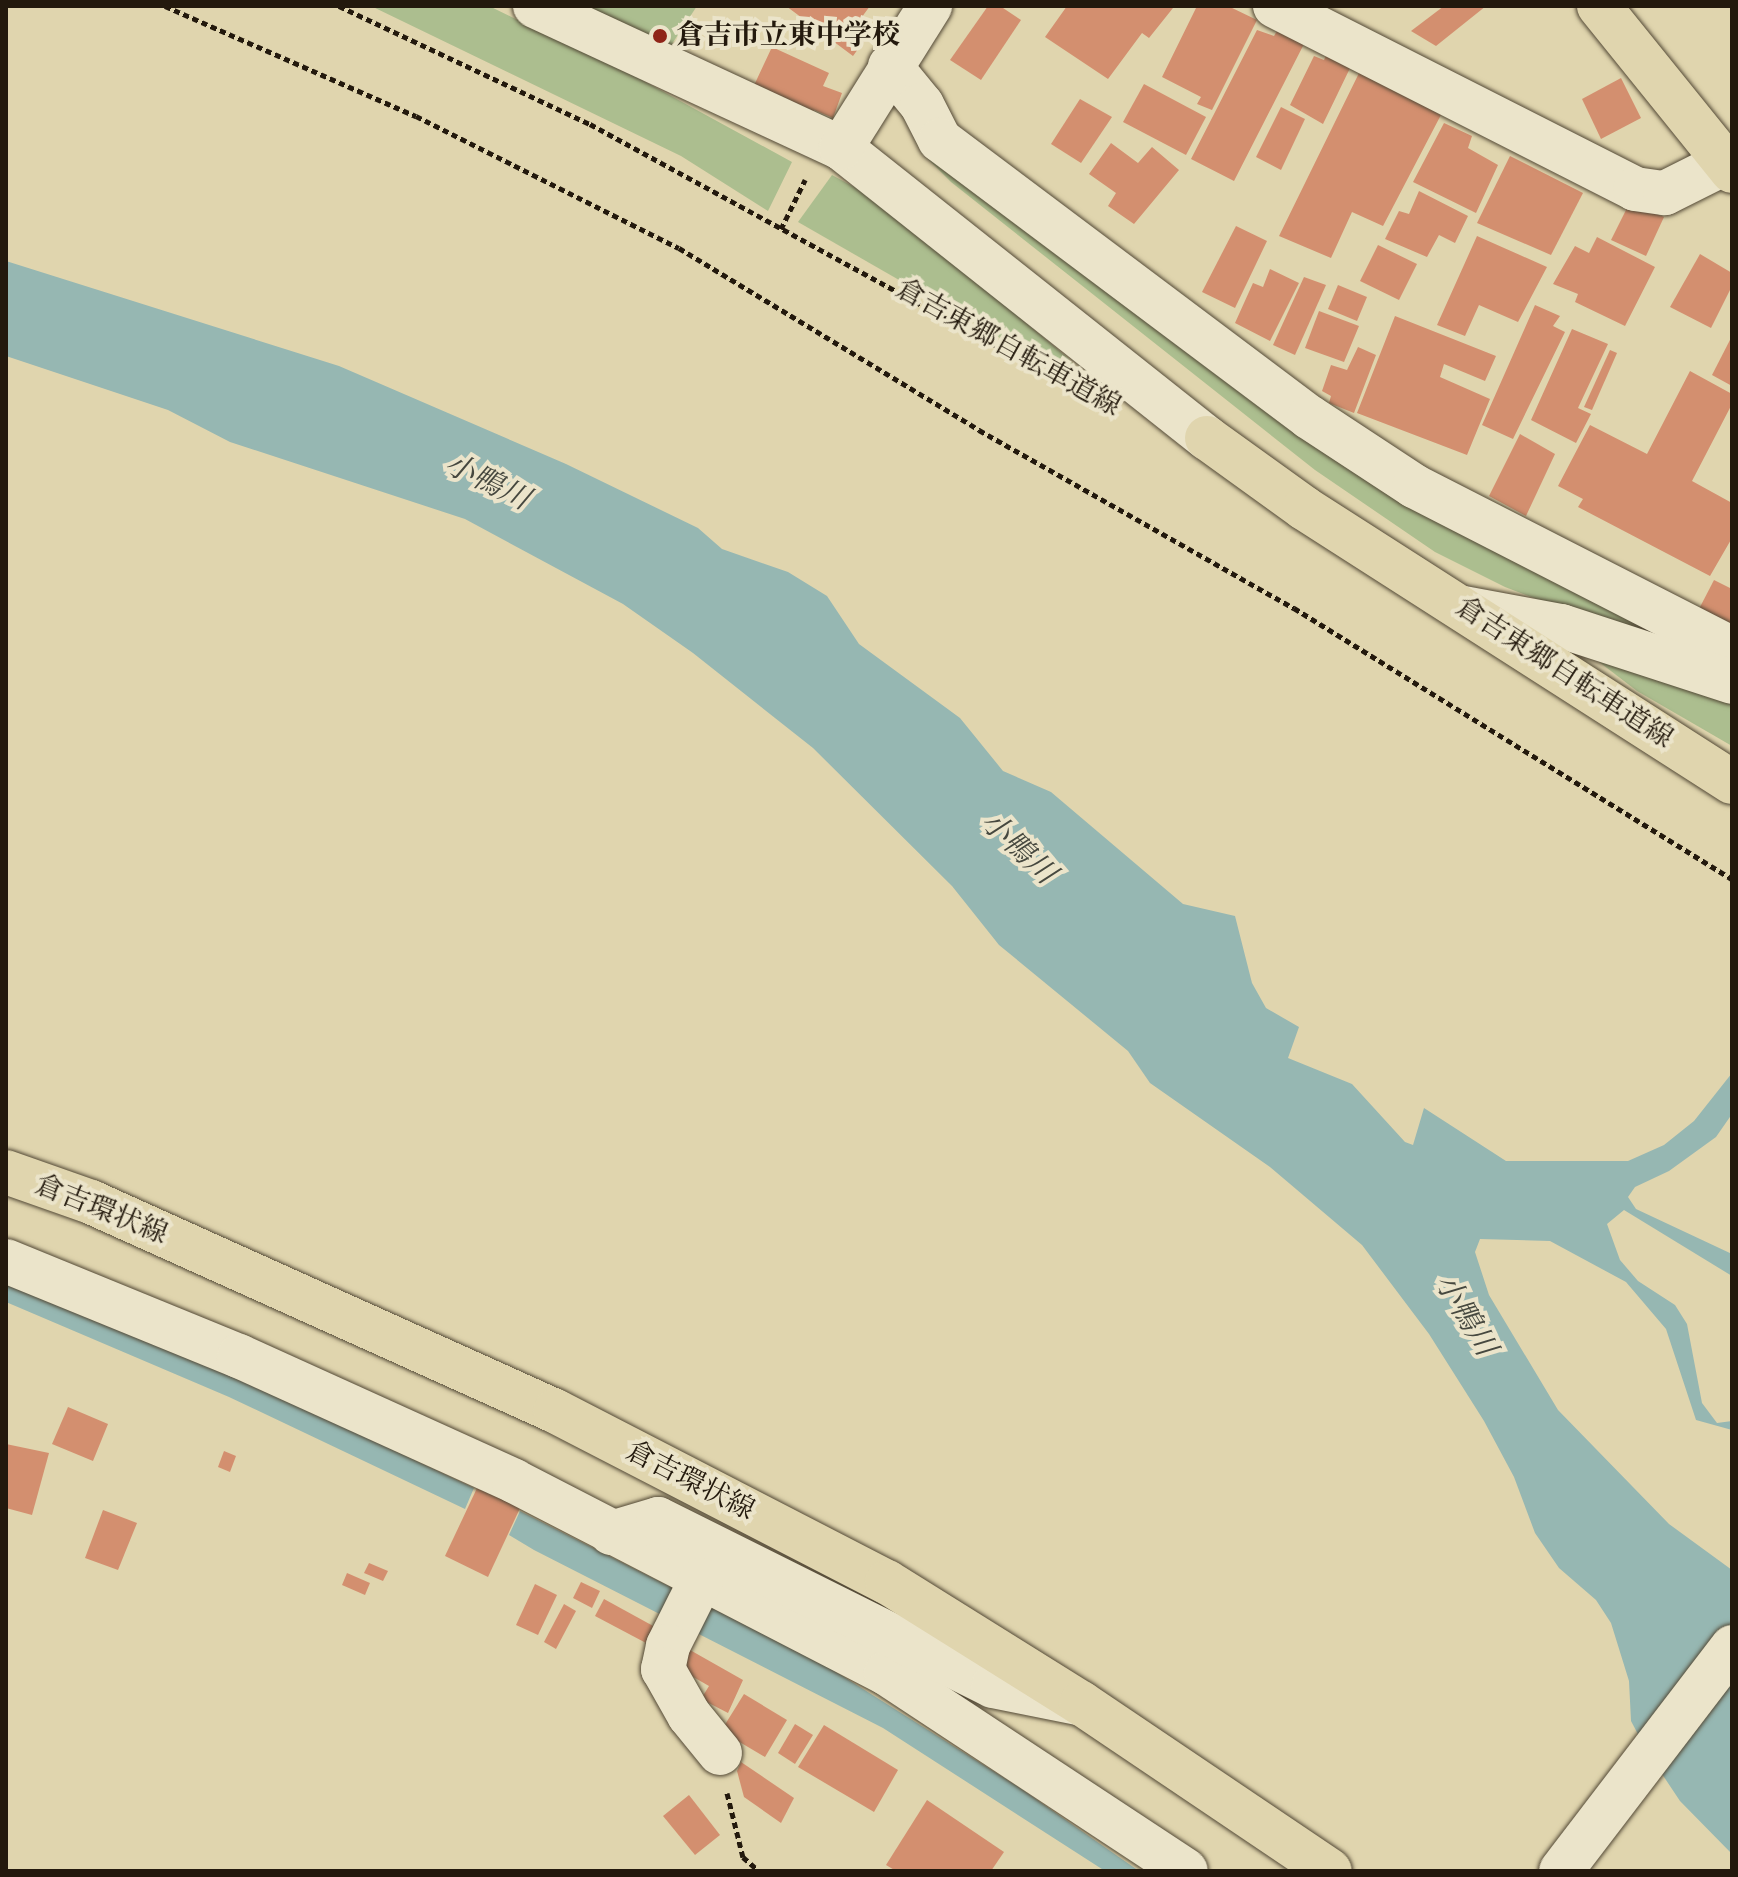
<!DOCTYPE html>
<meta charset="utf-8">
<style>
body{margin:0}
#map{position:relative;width:1738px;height:1877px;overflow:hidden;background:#e0d5ae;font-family:"IM FELL Double Pica","Noto Serif JP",serif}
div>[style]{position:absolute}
.green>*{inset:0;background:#acbe8f}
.water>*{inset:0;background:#96b7b2}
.building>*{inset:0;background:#d38f6f}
.path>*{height:5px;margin-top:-2.5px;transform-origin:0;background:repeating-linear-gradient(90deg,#23190d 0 6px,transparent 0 10px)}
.roads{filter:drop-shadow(0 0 2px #524835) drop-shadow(0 0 2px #524835)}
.minor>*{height:44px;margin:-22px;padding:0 22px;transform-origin:22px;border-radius:22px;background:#ebe4ca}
.major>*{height:44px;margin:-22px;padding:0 22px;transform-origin:22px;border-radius:22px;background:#e0d5ae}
.dots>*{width:22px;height:22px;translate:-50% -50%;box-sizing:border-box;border:4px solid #ebe4ca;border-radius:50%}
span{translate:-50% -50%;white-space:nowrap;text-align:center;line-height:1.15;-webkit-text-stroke:8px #ebe4ca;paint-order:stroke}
.poi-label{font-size:28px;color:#23190d;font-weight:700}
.left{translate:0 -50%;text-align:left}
.street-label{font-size:28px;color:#23190d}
.water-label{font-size:30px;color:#46483f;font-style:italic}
.frame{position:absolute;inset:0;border:8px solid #23190d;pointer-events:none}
</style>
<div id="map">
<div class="green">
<div style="clip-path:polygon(371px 6px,489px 6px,640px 79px,792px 162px,768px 211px,681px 156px)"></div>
<div style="clip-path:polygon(558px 6px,697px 6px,664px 56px)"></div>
<div style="clip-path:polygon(909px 123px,1045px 235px,1732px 661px,1594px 621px,1505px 587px,1435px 552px,1315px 470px,951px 182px,921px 152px)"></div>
<div style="clip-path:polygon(832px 175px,867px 194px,969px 275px,1068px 358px,1076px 368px,1073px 372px,1049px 366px,798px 222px)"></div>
<div style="clip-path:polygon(1594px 658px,1732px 695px,1732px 746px,1637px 691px)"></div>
</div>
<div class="water">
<div style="clip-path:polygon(6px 261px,339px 366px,566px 464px,698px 528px,722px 549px,788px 572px,827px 596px,859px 644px,960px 718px,1003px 771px,1051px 792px,1183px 904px,1235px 916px,1252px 983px,1266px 1008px,1299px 1027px,1288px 1058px,1352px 1084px,1405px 1142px,1413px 1145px,1424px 1108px,1506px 1161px,1628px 1161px,1664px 1145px,1694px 1121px,1732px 1073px,1732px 1114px,1716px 1137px,1669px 1171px,1635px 1187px,1628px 1197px,1636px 1209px,1732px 1254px,1732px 1276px,1624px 1210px,1607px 1224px,1620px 1260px,1638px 1281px,1675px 1305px,1687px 1324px,1702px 1403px,1717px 1423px,1732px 1421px,1732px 1430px,1696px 1420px,1666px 1329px,1626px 1282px,1550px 1241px,1480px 1239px,1475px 1252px,1489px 1295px,1558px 1410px,1669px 1524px,1732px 1570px,1732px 1854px,1680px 1801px,1648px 1753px,1631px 1721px,1629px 1681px,1611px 1623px,1596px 1600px,1559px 1568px,1535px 1533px,1514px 1477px,1484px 1421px,1429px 1334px,1362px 1245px,1270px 1167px,1150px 1083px,1128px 1051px,999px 945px,952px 886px,813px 748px,693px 653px,623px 604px,465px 519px,230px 442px,168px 410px,6px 356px)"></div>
<div style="clip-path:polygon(6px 1279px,191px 1355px,474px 1488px,465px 1509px,229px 1397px,6px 1302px)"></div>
<div style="clip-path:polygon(520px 1511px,825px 1665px,1020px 1788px,1139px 1871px,1105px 1871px,883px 1728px,534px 1550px,509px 1535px)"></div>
</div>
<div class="building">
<div style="clip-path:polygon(786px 6px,870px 6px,853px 29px,866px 38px,853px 56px)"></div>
<div style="clip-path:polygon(988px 6px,1000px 6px,1021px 20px,981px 80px,950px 60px)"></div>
<div style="clip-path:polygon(1067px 6px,1170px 6px,1173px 8px,1149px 38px,1142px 33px,1108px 79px,1045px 37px)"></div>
<div style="clip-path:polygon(1197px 6px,1228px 6px,1257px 20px,1212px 110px,1197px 104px,1201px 97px,1162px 77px)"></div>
<div style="clip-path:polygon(1444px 6px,1486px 6px,1436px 46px,1411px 31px)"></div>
<div style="clip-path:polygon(1278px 29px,1305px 42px,1234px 181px,1191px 159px,1257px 30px,1274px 36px)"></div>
<div style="clip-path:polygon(772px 47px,829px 73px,823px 86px,842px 93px,833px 118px,814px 110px,808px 122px,750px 94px)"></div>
<div style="clip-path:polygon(1328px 51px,1352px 64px,1323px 124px,1290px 105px,1314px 56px,1324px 60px)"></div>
<div style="clip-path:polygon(1361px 69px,1443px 111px,1383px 226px,1352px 212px,1331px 258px,1279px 236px)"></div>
<div style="clip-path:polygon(1621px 78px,1641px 118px,1601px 139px,1582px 99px)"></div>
<div style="clip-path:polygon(1144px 84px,1206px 117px,1186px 155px,1123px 122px)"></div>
<div style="clip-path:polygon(1080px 99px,1112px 117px,1081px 163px,1051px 144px)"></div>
<div style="clip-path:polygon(1281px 107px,1305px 119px,1281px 170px,1256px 157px)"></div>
<div style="clip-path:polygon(1444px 123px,1472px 136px,1468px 148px,1498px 165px,1476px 213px,1413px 182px)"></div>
<div style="clip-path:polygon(1111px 143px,1138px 163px,1152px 147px,1179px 170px,1134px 224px,1108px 206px,1116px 193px,1089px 174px)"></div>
<div style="clip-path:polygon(1510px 156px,1583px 193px,1551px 255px,1477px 223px)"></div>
<div style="clip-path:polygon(1419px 191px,1468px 216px,1455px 243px,1439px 235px,1427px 257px,1385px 239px,1399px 211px,1409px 214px)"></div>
<div style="clip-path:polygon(1630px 202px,1664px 217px,1646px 256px,1611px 240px)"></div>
<div style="clip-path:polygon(1236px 226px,1267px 241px,1235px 308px,1202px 292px)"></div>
<div style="clip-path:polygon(1477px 236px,1547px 267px,1518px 322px,1479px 305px,1465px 336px,1437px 325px)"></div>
<div style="clip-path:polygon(1597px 237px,1655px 267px,1625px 326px,1575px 302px,1578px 294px,1553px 284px,1575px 246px,1589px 253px)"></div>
<div style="clip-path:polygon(1378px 245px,1417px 264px,1399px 300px,1360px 281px)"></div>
<div style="clip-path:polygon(1700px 254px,1732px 273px,1732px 286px,1711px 328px,1670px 307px)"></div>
<div style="clip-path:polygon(1270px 269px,1299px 283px,1270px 341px,1235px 323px,1253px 283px,1263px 287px)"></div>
<div style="clip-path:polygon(1304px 277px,1326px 285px,1295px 355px,1273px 345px)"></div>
<div style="clip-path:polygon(1338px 285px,1367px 297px,1357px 321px,1328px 309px)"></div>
<div style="clip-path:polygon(1535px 305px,1560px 316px,1553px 326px,1565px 332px,1513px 439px,1482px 425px)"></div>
<div style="clip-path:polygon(1319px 311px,1359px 326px,1344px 362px,1305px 348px)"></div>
<div style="clip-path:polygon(1395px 316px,1496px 356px,1485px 381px,1444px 364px,1440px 377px,1490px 399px,1467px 455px,1357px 413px)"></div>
<div style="clip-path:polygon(1572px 329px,1608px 344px,1578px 408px,1591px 414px,1576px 443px,1531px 420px)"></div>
<div style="clip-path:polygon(1732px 336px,1732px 386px,1712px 375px)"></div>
<div style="clip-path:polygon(1358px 347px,1376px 355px,1354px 413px,1329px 403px,1331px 396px,1322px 391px,1331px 365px,1347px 370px)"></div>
<div style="clip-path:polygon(1610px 350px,1617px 353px,1592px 410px,1584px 407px)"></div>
<div style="clip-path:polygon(1690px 371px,1732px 394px,1732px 404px,1692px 481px,1732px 503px,1732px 538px,1710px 576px,1578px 507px,1583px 499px,1558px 486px,1590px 425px,1647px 454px)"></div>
<div style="clip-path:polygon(1520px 434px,1555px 454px,1526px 516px,1489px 496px)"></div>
<div style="clip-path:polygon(1714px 580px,1732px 589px,1732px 626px,1699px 609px)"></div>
<div style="clip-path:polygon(68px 1407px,108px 1424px,93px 1461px,52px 1444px)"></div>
<div style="clip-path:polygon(6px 1444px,49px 1453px,32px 1515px,6px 1508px)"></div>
<div style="clip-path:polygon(224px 1451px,236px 1456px,230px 1472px,218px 1467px)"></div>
<div style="clip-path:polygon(478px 1486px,521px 1506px,488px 1577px,445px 1556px)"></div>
<div style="clip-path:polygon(103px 1510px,137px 1523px,118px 1570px,85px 1558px)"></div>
<div style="clip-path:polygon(369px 1563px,388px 1571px,383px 1581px,364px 1573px)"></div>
<div style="clip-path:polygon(347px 1573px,370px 1583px,365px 1595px,342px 1585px)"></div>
<div style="clip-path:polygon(581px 1582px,600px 1591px,592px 1608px,573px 1598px)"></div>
<div style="clip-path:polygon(535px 1584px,557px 1595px,538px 1635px,516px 1625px)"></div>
<div style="clip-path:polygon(604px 1599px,655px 1627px,646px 1643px,595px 1616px)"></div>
<div style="clip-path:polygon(564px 1604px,576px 1611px,556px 1649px,544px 1642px)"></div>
<div style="clip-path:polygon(690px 1650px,743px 1680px,728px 1713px,701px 1699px,709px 1686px,681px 1670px)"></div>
<div style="clip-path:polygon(744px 1694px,787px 1720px,765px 1757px,721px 1731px)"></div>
<div style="clip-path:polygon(795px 1724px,813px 1735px,795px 1764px,778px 1753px)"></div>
<div style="clip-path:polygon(824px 1725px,898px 1770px,874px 1812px,798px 1767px)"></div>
<div style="clip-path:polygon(741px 1762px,794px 1798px,781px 1823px,744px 1797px,737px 1771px)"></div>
<div style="clip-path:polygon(689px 1795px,720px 1835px,695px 1855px,663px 1816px)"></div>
<div style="clip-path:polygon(927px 1800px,1004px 1852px,991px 1871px,896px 1871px,886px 1865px)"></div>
</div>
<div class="path">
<div style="left:165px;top:6px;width:274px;rotate:23.7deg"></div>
<div style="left:416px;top:116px;width:294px;rotate:26.7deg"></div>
<div style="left:679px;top:248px;width:351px;rotate:31.2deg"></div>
<div style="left:979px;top:430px;width:362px;rotate:29.5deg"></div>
<div style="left:1294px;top:608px;width:515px;rotate:31.75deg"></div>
<div style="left:339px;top:6px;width:277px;rotate:25.2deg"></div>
<div style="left:590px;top:124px;width:534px;rotate:28.63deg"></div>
<div style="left:781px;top:229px;width:55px;rotate:-63.9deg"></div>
<div style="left:727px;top:1793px;width:66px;rotate:76deg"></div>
<div style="left:743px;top:1857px;width:21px;rotate:41deg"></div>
</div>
<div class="roads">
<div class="minor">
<div style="left:535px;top:6px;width:337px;rotate:24.9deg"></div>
<div style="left:841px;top:148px;width:467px;rotate:38.4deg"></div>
<div style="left:1275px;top:6px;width:404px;rotate:26.9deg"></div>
<div style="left:1635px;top:189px;width:30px;rotate:8deg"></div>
<div style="left:1665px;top:193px;width:67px;rotate:-26.6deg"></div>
<div style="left:890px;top:66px;width:50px;rotate:50.6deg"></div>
<div style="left:922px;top:105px;width:39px;rotate:63deg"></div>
<div style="left:940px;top:140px;width:461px;rotate:36.9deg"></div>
<div style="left:1309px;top:417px;width:126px;rotate:33.3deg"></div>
<div style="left:1414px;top:486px;width:357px;rotate:27.1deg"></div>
<div style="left:841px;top:148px;width:168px;rotate:-57.9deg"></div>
<div style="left:1463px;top:608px;width:100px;rotate:10.4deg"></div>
<div style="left:1561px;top:626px;width:180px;rotate:18.1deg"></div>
<div style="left:6px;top:1261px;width:252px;rotate:22.2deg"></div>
<div style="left:239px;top:1356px;width:302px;rotate:24.4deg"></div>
<div style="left:514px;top:1481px;width:419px;rotate:27.3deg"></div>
<div style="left:886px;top:1673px;width:359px;rotate:33.4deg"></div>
<div style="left:611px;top:1533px;width:49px;rotate:-16.6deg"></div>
<div style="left:658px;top:1519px;width:374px;rotate:26.5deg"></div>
<div style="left:993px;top:1686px;width:87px;rotate:11.3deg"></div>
<div style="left:701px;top:1580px;width:74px;rotate:116.6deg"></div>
<div style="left:668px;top:1646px;width:24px;rotate:102deg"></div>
<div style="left:663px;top:1669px;width:53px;rotate:60.5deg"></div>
<div style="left:689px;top:1715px;width:49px;rotate:50.8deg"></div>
<div style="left:1561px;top:1871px;width:282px;rotate:-52.6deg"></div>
</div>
<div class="major">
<div style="left:1599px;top:6px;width:212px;rotate:51.1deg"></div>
<div style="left:1207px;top:438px;width:120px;rotate:35.8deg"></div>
<div style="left:1304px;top:508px;width:508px;rotate:32.63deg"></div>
<div style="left:6px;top:1172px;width:90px;rotate:19.4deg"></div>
<div style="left:91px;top:1202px;width:509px;rotate:24.25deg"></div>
<div style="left:555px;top:1411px;width:373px;rotate:27.3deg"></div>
<div style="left:887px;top:1582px;width:229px;rotate:32deg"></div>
<div style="left:1081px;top:1703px;width:300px;rotate:34deg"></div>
</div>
</div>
<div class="dots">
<div style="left:660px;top:36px;background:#8f2418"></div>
</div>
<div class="poi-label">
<span class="left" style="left:676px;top:36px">倉吉市立東中学校</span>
</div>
<div class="street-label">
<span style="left:1008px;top:348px;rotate:29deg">倉吉東郷自転車道線</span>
<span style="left:1564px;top:673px;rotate:33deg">倉吉東郷自転車道線</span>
<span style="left:101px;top:1210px;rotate:22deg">倉吉環状線</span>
<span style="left:690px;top:1481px;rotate:27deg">倉吉環状線</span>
</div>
<div class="water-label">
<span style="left:487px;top:482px;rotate:26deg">小鴨川</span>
<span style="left:1018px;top:848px;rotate:43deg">小鴨川</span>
<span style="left:1465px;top:1315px;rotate:59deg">小鴨川</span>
</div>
<div class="frame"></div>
</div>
